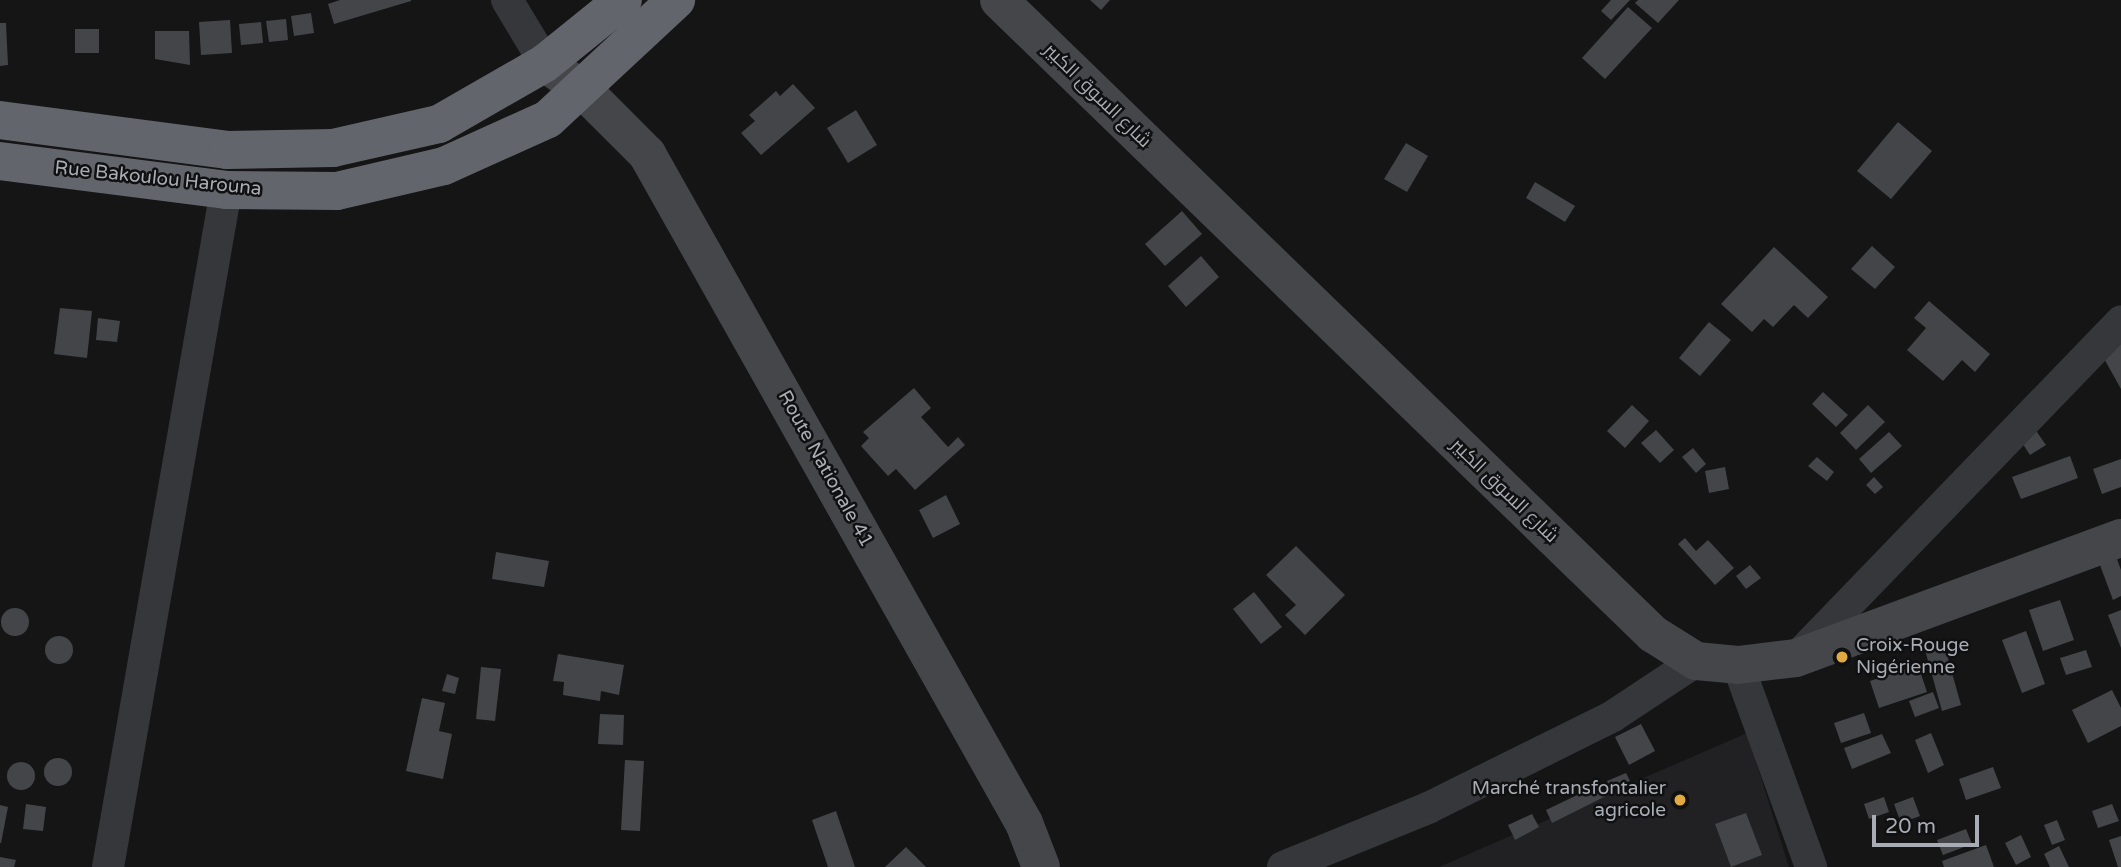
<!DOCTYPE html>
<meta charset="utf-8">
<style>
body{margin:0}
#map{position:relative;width:2121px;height:867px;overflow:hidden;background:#151516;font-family:"Varela Round",Cairo,sans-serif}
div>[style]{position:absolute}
.built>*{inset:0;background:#212123}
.building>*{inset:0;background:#444549}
.round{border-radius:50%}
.street>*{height:32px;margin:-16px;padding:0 16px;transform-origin:16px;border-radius:16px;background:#36373b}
.secondary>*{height:38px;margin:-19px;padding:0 19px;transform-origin:19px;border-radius:19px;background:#44464a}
.highway>*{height:38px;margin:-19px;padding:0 19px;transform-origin:19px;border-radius:19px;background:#62656b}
.dots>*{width:19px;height:19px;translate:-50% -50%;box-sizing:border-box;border:4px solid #101011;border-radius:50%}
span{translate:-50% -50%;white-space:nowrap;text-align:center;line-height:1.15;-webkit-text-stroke:5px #101011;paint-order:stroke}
.street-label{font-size:19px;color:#a8acb5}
.poi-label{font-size:19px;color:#a8acb5}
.left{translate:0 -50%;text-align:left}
.right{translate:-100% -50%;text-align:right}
.scale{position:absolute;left:1872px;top:815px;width:107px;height:32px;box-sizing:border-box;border:4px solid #a8acb5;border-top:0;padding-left:9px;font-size:21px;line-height:24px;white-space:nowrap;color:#a8acb5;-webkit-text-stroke:5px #101011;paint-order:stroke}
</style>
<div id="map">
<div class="built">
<div style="clip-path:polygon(1747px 733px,1789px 867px,1439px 867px)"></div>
</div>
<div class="building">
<div style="clip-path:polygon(340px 0,411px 0,411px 1px,334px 24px,328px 4px)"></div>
<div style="clip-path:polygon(1090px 0,1110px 0,1101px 10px)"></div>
<div style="clip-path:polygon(1611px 0,1630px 0,1611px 20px,1601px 11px)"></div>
<div style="clip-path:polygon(1638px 0,1679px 0,1658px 23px,1635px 3px)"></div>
<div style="clip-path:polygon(1628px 7px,1652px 28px,1605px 79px,1582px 58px)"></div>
<div style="clip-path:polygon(311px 13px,314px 33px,294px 36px,291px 16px)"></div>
<div style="clip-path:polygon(286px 19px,288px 40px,269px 42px,266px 21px)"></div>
<div style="clip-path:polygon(230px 20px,232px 53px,201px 55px,199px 22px)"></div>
<div style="clip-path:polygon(261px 22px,263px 43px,241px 45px,239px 24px)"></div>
<div style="clip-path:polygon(0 23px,6px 23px,8px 65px,0 66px)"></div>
<div style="clip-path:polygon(75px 29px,99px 29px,99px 53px,75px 53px)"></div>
<div style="clip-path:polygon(155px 31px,189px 31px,190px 65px,155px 59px)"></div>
<div style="clip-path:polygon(793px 84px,815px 108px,761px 155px,741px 133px,755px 121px,749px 115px,776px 91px,780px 96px)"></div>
<div style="clip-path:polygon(856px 110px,877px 145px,848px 163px,827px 128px)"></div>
<div style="clip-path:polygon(1898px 122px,1932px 151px,1891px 199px,1857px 171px)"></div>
<div style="clip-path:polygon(1406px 143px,1428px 156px,1407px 192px,1384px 179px)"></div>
<div style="clip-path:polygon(1535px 182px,1575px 206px,1565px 222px,1526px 198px)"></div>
<div style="clip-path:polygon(1182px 211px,1202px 234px,1165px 266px,1145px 244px)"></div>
<div style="clip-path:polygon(1872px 246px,1895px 267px,1875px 289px,1851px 269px)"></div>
<div style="clip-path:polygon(1774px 247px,1828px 297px,1808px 318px,1794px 305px,1773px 327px,1764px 319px,1752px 332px,1721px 304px)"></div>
<div style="clip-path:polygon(1201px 256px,1219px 277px,1186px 307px,1168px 286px)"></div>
<div style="clip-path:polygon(1929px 301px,1990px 354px,1975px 372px,1962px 360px,1943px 381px,1907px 350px,1926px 328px,1914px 318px)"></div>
<div style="clip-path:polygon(60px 308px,92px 311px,87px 358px,54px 354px)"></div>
<div style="clip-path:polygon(98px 318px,120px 321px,117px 342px,96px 340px)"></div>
<div style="clip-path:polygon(1709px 322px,1731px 340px,1700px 376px,1679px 358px)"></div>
<div style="clip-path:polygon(2121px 337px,2121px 389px,2102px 355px)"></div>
<div style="clip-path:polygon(914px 388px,931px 408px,921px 417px,948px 447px,958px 437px,965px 445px,915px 490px,896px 469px,888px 476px,861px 446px,869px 438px,863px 432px)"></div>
<div style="clip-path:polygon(1823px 392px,1848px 415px,1836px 427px,1812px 404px)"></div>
<div style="clip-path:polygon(1632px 405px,1649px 421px,1625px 448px,1607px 431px)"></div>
<div style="clip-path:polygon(1868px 405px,1885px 422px,1856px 450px,1840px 433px)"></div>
<div style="clip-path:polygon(2032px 425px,2046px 445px,2030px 455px,2017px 435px)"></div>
<div style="clip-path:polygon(1656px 430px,1674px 450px,1660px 463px,1641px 443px)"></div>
<div style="clip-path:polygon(1889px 432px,1902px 446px,1871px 473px,1859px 459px)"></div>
<div style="clip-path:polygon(1693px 448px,1706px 464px,1696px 473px,1682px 457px)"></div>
<div style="clip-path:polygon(2070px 456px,2078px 478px,2021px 499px,2012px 477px)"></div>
<div style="clip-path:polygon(1817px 457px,1834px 472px,1827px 481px,1808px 466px)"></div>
<div style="clip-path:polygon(2121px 459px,2121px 487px,2102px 494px,2093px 469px)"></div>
<div style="clip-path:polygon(1725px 467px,1729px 489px,1709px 493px,1705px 471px)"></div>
<div style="clip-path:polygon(1874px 477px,1883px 487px,1875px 494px,1866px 485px)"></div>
<div style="clip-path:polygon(946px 495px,960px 524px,933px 538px,919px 510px)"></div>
<div style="clip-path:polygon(1685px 538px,1696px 551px,1708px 540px,1734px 568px,1715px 585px,1678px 544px)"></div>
<div style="clip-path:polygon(1296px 546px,1345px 595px,1305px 635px,1285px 615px,1296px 605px,1266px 575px)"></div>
<div style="clip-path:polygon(2114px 551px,2121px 570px,2121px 596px,2113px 600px,2097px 557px)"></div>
<div style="clip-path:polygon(496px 552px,549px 561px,544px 587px,492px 579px)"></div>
<div style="clip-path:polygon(1750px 565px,1761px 578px,1746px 589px,1736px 576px)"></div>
<div style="clip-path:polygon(1254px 592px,1282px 627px,1261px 644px,1233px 609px)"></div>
<div style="clip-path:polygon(2060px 600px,2074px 640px,2043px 651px,2029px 610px)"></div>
<div class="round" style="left:1px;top:608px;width:28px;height:28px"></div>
<div style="clip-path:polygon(2121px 610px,2121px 648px,2108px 615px)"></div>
<div style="clip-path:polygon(2026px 631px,2045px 684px,2022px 693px,2002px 640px)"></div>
<div class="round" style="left:45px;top:636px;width:28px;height:28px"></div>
<div style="clip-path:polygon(1944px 644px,1961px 705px,1942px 711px,1925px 650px)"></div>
<div style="clip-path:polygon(2086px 650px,2092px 667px,2066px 675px,2060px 658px)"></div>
<div style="clip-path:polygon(558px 654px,624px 665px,619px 695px,601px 691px,600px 701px,563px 695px,564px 682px,553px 681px)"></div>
<div style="clip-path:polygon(1918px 665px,1927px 692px,1879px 708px,1870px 681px)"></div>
<div style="clip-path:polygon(481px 667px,501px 669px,495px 721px,476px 719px)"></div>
<div style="clip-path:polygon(447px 674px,459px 678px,455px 694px,442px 691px)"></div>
<div style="clip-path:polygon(2112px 690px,2121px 708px,2121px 726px,2088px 743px,2072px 710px)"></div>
<div style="clip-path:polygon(1933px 692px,1939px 708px,1915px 717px,1909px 701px)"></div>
<div style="clip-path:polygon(422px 698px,445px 703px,439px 731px,452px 734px,443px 779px,406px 771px)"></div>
<div style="clip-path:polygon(1864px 713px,1871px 733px,1841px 743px,1834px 723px)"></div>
<div style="clip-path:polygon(600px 714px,624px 715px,623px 745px,598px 744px)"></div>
<div style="clip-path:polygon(1641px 724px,1655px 751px,1629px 765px,1615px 737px)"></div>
<div style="clip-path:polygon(1931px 733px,1944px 765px,1928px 773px,1915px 740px)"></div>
<div style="clip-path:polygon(1882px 734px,1891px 753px,1852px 769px,1844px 748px)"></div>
<div class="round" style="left:44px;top:758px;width:28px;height:28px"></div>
<div style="clip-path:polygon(625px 760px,644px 761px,640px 831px,621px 830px)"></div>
<div class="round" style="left:7px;top:762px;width:28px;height:28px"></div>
<div style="clip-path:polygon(1993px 767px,2001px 788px,1966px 800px,1959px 779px)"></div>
<div style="clip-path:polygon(1626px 773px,1630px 781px,1611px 789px,1607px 781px)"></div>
<div style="clip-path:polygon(1600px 784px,1606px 796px,1552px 823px,1546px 810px)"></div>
<div style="clip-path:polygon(1884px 797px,1889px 812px,1869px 819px,1864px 804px)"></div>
<div style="clip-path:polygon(1913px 797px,1920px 816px,1901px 823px,1894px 804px)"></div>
<div style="clip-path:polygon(26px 804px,46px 807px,43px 831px,23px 829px)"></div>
<div style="clip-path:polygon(2112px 804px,2119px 821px,2098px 828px,2092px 811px)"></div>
<div style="clip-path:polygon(0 805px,8px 807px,1px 843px,0 843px)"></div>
<div style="clip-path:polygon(836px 811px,855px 867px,828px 867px,812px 820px)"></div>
<div style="clip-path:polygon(1746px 813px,1762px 855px,1731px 867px,1715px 824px)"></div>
<div style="clip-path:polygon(1532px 814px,1539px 827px,1515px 840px,1508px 825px)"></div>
<div style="clip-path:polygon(2057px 820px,2065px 840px,2052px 845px,2044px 825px)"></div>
<div style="clip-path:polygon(1966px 829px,1972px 844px,1943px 855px,1937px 840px)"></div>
<div style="clip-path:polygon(2021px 835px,2031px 857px,2016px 865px,2005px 843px)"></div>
<div style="clip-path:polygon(2121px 836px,2121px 867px,2118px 867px,2109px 840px)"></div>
<div style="clip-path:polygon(1986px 845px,1994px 867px,1944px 867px,1942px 861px)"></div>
<div style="clip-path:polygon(2059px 846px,2069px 867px,2050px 867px,2044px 854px)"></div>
<div style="clip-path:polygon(906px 847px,926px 867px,885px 867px)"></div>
<div style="clip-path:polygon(0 857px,16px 860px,14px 867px,0 867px)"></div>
</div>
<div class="street">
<div style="left:507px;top:0;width:74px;rotate:58.9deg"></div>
<div style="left:1798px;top:656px;width:465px;rotate:-46deg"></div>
<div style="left:1738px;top:665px;width:215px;rotate:70.1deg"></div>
<div style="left:108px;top:867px;width:687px;rotate:-80.11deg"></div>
<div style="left:1283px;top:867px;width:157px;rotate:-22.1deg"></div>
<div style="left:1428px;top:808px;width:207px;rotate:-26.4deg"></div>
<div style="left:1613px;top:716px;width:100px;rotate:-33.5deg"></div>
</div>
<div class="secondary">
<div style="left:999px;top:0;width:911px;rotate:44.11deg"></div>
<div style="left:1653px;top:634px;width:51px;rotate:32.1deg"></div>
<div style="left:1696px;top:661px;width:42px;rotate:5.4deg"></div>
<div style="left:1738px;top:665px;width:58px;rotate:-6.9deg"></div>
<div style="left:1796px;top:658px;width:346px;rotate:-20.3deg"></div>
<div style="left:545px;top:63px;width:47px;rotate:35.4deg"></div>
<div style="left:583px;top:90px;width:91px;rotate:45deg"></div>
<div style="left:647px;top:154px;width:768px;rotate:60.6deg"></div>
<div style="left:1024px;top:823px;width:47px;rotate:68.9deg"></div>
</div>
<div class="highway">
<div style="left:0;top:120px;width:229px;rotate:7.5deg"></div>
<div style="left:227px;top:150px;width:106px;rotate:-1.1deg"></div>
<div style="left:333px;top:148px;width:109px;rotate:-12.8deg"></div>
<div style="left:439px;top:124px;width:122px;rotate:-29.9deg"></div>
<div style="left:545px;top:63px;width:100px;rotate:-38.9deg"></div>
<div style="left:0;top:161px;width:228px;rotate:7.3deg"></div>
<div style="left:226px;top:190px;width:111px;rotate:0.5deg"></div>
<div style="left:337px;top:191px;width:110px;rotate:-13.2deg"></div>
<div style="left:444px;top:166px;width:114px;rotate:-24.3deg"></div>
<div style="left:548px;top:119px;width:175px;rotate:-42.9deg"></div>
</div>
<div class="dots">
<div style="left:1842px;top:657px;background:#e1a942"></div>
<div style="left:1680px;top:800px;background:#e1a942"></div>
</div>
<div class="street-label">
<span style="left:1097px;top:96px;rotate:44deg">شارع السوق الكبير</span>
<span style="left:158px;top:179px;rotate:6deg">Rue Bakoulou Harouna</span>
<span style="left:825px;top:469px;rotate:61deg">Route Nationale 41</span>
<span style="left:1504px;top:491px;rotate:44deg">شارع السوق الكبير</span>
</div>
<div class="poi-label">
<span class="left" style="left:1856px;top:657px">Croix-Rouge<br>Nigérienne</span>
<span class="right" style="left:1666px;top:800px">Marché transfontalier<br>agricole</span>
</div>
<div class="scale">20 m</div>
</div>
